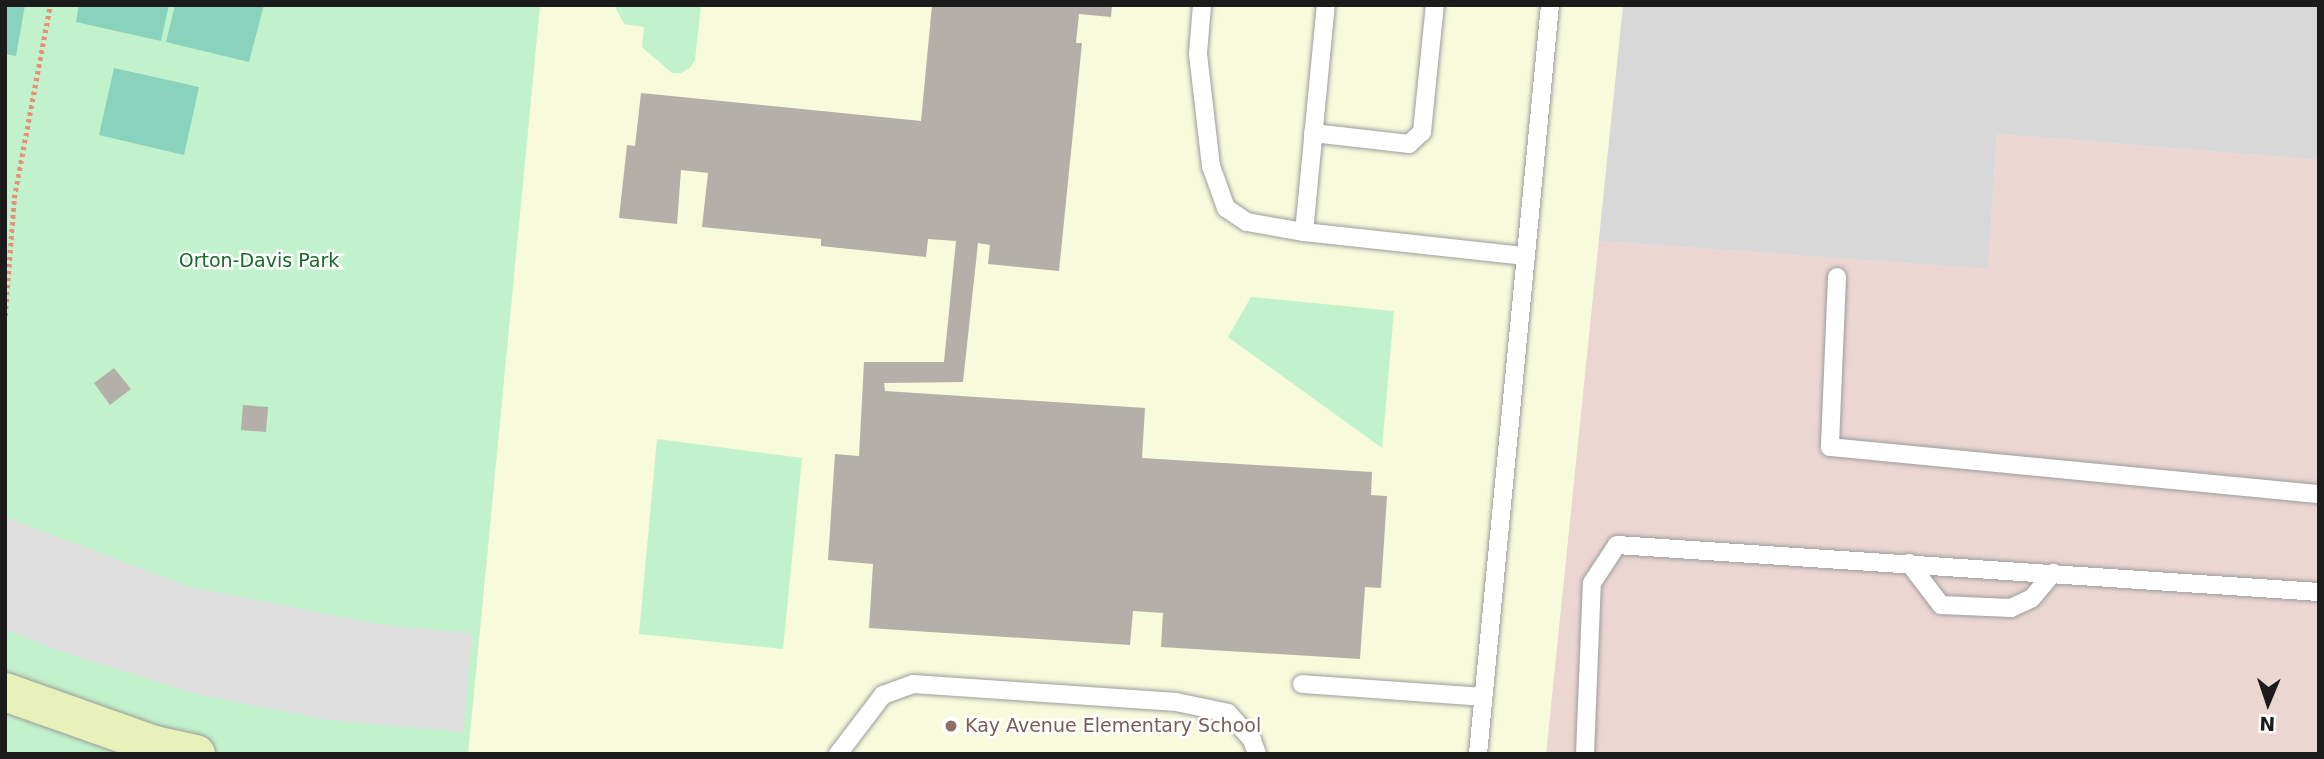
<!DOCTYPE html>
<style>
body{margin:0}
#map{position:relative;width:2324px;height:759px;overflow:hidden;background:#ebe9e2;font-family:"DejaVu Sans",sans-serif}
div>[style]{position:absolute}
.residential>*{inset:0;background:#d9d8d8}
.commercial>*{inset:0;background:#ebd6d2}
.education>*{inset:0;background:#f7fadb}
.park>*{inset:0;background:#c2f2cb}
.pitch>*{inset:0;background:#88d2be}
.parking>*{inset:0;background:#dfdfdf}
.building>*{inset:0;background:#b4afa8}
.path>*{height:4.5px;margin-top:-2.25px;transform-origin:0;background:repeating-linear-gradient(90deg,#e88f76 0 3.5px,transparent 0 7px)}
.roads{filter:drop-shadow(0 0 2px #9c9c9c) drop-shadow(0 0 2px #9c9c9c)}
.lane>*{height:18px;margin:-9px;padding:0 9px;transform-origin:9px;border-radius:9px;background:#fff}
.secondary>*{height:38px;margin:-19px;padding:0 19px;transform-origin:19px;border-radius:19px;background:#e8f1ba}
.dots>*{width:19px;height:19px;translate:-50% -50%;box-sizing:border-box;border:4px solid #fff;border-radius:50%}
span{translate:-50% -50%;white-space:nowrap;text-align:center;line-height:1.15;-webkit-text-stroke:5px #fff;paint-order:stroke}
.park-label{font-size:19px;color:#176a28}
.education-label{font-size:19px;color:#785e54}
.left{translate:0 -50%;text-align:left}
.frame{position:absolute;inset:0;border:7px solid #1b1b1b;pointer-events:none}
.north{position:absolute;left:2233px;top:668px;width:70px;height:70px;-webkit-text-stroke:5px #fff;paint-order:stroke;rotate:182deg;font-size:19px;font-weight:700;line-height:28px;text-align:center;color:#1b1b1b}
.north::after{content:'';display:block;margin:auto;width:24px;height:32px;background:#1b1b1b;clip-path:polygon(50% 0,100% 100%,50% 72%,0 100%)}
</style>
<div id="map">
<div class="residential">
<div style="clip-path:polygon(1623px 5px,2319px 5px,2319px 160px,1997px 134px,1988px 269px,1598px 241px)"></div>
</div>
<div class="commercial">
<div style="clip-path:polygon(1997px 134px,2319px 160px,2319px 754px,1546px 754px,1598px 241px,1988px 269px)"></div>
</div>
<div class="education">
<div style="clip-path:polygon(540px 5px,1623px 5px,1546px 754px,468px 754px)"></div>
</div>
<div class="park">
<div style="clip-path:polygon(5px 5px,540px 5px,468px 754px,5px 754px)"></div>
<div style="clip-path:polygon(614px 5px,701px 5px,695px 60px,690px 68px,681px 73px,672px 73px,642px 47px,644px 27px,624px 24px)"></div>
<div style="clip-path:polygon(1251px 297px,1394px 311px,1382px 448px,1228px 337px)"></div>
<div style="clip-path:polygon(657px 439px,802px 458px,783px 649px,639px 634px)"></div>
</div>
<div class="pitch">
<div style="clip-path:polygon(5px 5px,25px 5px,16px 56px,5px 54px)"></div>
<div style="clip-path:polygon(79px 5px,169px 5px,161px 41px,76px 22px)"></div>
<div style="clip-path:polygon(175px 5px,264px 5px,249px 62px,166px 42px)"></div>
<div style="clip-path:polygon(114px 68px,199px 87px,184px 155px,99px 135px)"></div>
</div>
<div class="parking">
<div style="clip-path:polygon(5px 517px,190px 587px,383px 625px,472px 633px,463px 732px,327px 720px,196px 694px,53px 649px,5px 629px)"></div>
</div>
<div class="building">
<div style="clip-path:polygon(932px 5px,1112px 5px,1111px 17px,1079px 14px,1076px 43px,1082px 43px,1059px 271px,988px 264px,990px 245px,978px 243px,963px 382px,884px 383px,885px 391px,1145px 408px,1142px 458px,1372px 472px,1371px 495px,1387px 496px,1381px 588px,1365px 587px,1360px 659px,1161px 647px,1163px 613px,1133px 611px,1130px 645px,869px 628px,873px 564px,828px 560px,835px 454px,859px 456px,864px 362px,944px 362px,956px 241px,928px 239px,926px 257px,821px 246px,821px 239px,702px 227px,708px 173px,681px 170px,677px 224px,619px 218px,627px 145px,635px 146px,641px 93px,921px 121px)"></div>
<div style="clip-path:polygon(114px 368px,131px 389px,110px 405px,94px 383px)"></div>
<div style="clip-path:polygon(243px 405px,268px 407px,266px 432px,241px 430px)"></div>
</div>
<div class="path">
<div style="left:5px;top:316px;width:118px;rotate:-85.6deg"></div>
<div style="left:14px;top:198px;width:196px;rotate:-79.4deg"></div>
</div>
<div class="roads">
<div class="lane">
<div style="left:1202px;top:5px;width:49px;rotate:94.7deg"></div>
<div style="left:1198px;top:54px;width:113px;rotate:83.4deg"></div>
<div style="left:1211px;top:166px;width:45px;rotate:70.3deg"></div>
<div style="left:1226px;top:208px;width:25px;rotate:34deg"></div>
<div style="left:1247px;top:222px;width:58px;rotate:10deg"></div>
<div style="left:1304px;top:232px;width:223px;rotate:6.2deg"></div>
<div style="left:1313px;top:133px;width:97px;rotate:6.5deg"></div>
<div style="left:1409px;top:144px;width:18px;rotate:-43deg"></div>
<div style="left:1422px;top:132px;width:128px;rotate:-84.2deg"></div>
<div style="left:1304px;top:232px;width:228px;rotate:-84.5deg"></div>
<div style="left:1837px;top:277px;width:170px;rotate:92.4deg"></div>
<div style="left:1830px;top:447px;width:491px;rotate:5.5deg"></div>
<div style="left:1909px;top:563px;width:53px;rotate:52.7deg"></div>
<div style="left:1941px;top:605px;width:70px;rotate:2.5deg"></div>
<div style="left:2011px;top:608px;width:23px;rotate:-25deg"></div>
<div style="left:2032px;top:598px;width:33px;rotate:-50deg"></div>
<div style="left:1302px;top:684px;width:181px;rotate:4.1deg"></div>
<div style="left:838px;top:754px;width:74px;rotate:-52.7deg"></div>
<div style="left:883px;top:695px;width:32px;rotate:-20deg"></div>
<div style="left:913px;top:684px;width:264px;rotate:3.9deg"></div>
<div style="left:1176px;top:702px;width:53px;rotate:11.9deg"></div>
<div style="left:1228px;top:713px;width:36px;rotate:48deg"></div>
<div style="left:1252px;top:740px;width:15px;rotate:70deg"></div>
<div style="left:1478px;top:754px;width:752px;rotate:-84.51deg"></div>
<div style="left:1585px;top:754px;width:171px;rotate:-87.7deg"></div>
<div style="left:1592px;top:583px;width:45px;rotate:-56.7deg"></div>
<div style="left:1617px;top:545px;width:704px;rotate:3.83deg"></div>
</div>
<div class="secondary">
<div style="left:5px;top:692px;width:159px;rotate:19.5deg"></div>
<div style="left:155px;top:745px;width:42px;rotate:12.4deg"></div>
</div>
</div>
<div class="dots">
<div style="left:951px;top:726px;background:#8d6e63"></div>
</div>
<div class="park-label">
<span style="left:259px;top:261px">Orton-Davis Park</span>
</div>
<div class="education-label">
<span class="left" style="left:965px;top:726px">Kay Avenue Elementary School</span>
</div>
<div class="frame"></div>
<div class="north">N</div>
</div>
